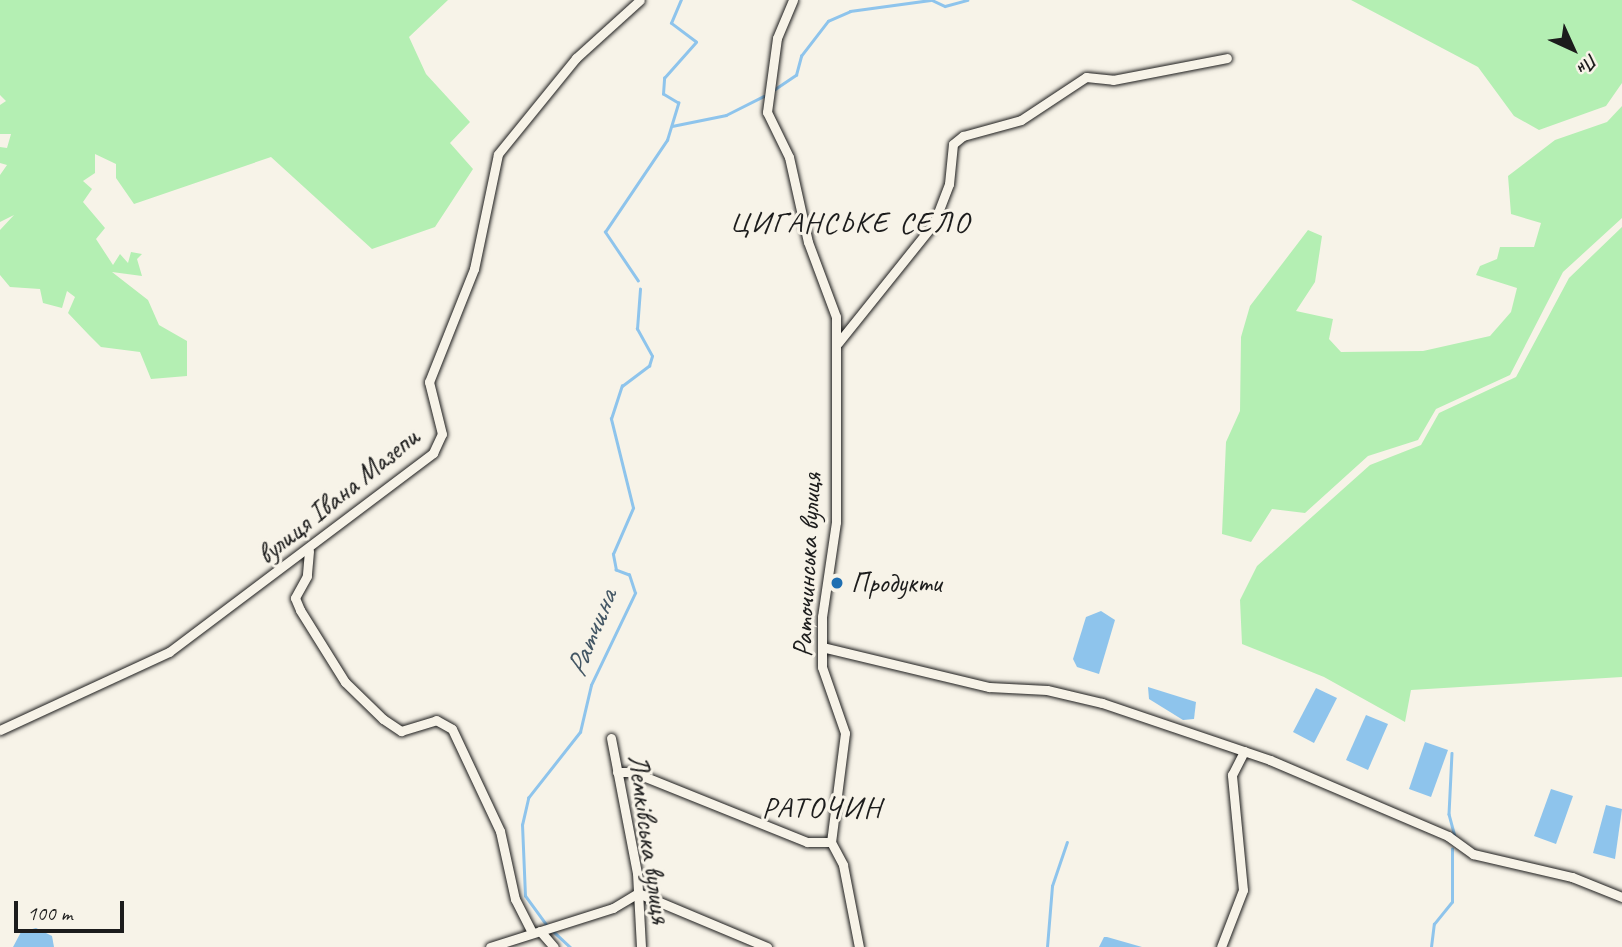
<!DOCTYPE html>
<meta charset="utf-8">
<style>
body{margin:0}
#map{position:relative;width:1622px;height:947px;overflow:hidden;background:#f7f3e8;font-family:Caveat,sans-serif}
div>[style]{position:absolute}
.green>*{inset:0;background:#b4efb3}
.water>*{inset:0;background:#8ec4ec}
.stream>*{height:2.5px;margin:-1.25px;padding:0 1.25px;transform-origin:1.25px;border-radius:1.25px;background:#8ec4ec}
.roads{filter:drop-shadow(0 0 2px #1c1c1c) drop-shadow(0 0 2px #1c1c1c)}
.minor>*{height:9px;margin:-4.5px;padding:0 4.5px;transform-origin:4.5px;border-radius:4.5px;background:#f7f3e8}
.dots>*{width:19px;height:19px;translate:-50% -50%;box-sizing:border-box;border:4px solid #f7f3e8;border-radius:50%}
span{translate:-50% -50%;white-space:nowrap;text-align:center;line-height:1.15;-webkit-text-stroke:6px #f7f3e8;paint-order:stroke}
.street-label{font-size:28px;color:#1c1c1c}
.poi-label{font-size:28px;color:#1c1c1c}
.left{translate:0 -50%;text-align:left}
.neighbourhood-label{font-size:30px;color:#1c1c1c;letter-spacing:2px}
.water-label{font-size:30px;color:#445765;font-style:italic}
.north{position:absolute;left:1538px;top:14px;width:70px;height:70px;-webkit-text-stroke:5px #f7f3e8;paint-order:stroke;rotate:135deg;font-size:19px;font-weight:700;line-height:28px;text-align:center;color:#1c1c1c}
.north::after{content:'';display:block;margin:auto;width:24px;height:32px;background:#1c1c1c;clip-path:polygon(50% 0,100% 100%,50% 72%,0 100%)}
.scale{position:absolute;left:14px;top:901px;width:110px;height:32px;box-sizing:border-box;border:4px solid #1c1c1c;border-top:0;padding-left:9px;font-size:21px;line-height:24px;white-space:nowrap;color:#1c1c1c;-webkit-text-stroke:5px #f7f3e8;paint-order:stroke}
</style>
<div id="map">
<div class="green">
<div style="clip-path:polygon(0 0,448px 0,409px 37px,426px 74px,470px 122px,450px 143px,473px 169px,435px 227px,372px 249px,271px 157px,134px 204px,116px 178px,116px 164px,95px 154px,95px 173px,83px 181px,92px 189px,83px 202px,105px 228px,96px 239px,113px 265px,120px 254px,128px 263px,131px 252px,142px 254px,137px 259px,142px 276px,112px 272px,148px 300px,159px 325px,187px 341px,187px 376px,151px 379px,140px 352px,101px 347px,88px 334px,68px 313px,75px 297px,67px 291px,62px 308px,43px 303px,40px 289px,10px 287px,0 275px,0 230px,14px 215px,0 222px,0 175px,7px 165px,0 163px,0 147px,7px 148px,11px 134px,0 134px,0 105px,6px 101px,0 95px)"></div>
<div style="clip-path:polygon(1351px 0,1622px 0,1622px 83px,1606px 106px,1539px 130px,1514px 116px,1478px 67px)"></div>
<div style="clip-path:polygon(1622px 106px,1622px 218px,1563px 272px,1510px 375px,1436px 409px,1418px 440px,1368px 456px,1305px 513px,1272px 509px,1251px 542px,1222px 534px,1226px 442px,1240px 411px,1241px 337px,1250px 306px,1308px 230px,1322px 236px,1315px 282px,1296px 311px,1333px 319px,1329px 339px,1341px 352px,1423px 351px,1490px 336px,1511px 312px,1517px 288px,1476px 275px,1480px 266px,1497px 259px,1500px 247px,1534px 247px,1541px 223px,1511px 214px,1508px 176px,1555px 140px,1607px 122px)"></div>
<div style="clip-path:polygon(1622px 227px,1622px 677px,1411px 690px,1405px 722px,1324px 677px,1242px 644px,1240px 600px,1257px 566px,1370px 465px,1421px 445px,1439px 413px,1516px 377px,1569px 278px)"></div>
</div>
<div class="water">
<div style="clip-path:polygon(1101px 611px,1115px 620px,1099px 674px,1077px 667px,1073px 659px,1086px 617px)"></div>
<div style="clip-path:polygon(1148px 687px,1196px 702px,1194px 719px,1183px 720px,1149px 699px)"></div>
<div style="clip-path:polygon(1316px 688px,1337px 698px,1314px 743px,1293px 732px)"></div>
<div style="clip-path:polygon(1366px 715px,1388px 724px,1368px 770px,1346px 760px)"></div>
<div style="clip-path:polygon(1425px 742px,1448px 750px,1431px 797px,1409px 789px)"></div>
<div style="clip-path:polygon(1551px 789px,1573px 796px,1556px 844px,1534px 836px)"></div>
<div style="clip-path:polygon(1606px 805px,1622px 809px,1615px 859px,1593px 853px)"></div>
<div style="clip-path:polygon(36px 928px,52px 936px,54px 947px,13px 947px,21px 932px)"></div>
<div style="clip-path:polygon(1104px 937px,1107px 937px,1142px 947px,1099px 947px)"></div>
</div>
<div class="stream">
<div style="left:932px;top:0;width:14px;rotate:25deg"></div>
<div style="left:945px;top:6px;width:23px;rotate:-15deg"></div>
<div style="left:772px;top:91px;width:29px;rotate:-34deg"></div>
<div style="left:796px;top:75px;width:20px;rotate:-75deg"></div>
<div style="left:801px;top:56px;width:44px;rotate:-52.4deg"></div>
<div style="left:828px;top:21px;width:24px;rotate:-24deg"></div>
<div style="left:850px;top:11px;width:81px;rotate:-7.8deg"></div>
<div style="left:672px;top:126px;width:55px;rotate:-11.5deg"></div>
<div style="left:726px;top:115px;width:42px;rotate:-26.6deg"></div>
<div style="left:638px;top:281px;width:59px;rotate:-124deg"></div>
<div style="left:605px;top:232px;width:111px;rotate:-56deg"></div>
<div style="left:667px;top:140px;width:39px;rotate:-73deg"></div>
<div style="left:678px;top:103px;width:17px;rotate:-149deg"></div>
<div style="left:663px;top:94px;width:16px;rotate:-86deg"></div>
<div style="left:664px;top:78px;width:48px;rotate:-48.4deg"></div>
<div style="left:696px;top:42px;width:31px;rotate:-143deg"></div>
<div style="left:671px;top:23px;width:25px;rotate:-67deg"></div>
<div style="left:1452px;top:753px;width:61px;rotate:92.8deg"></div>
<div style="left:1449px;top:814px;width:23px;rotate:75deg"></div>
<div style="left:547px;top:926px;width:37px;rotate:-126deg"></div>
<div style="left:525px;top:896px;width:71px;rotate:-92.4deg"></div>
<div style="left:522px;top:825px;width:28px;rotate:-77deg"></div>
<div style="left:528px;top:798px;width:84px;rotate:-51.8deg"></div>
<div style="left:580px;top:732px;width:48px;rotate:-76.8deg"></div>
<div style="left:591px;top:685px;width:102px;rotate:-64.4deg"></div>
<div style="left:635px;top:593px;width:19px;rotate:-108deg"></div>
<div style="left:629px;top:575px;width:14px;rotate:-159deg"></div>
<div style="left:616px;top:570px;width:16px;rotate:-101deg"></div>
<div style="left:613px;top:554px;width:50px;rotate:-66.5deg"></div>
<div style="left:633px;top:508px;width:92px;rotate:-103.9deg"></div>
<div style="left:611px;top:419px;width:35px;rotate:-72deg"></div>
<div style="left:622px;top:386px;width:34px;rotate:-37deg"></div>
<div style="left:649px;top:366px;width:10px;rotate:-73deg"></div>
<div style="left:652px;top:356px;width:31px;rotate:-119deg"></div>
<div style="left:637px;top:329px;width:40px;rotate:-85.7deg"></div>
<div style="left:552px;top:930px;width:25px;rotate:43deg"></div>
<div style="left:1047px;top:947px;width:61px;rotate:-85.3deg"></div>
<div style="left:1052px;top:886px;width:46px;rotate:-71.2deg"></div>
<div style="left:1431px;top:947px;width:23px;rotate:-83deg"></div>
<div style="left:1434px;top:924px;width:28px;rotate:-51deg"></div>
<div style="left:1452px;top:902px;width:53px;rotate:-90deg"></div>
</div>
<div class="roads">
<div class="minor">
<div style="left:793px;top:0;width:41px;rotate:112.8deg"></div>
<div style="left:777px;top:38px;width:75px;rotate:97.7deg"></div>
<div style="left:767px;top:112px;width:50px;rotate:63.9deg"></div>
<div style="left:789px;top:157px;width:87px;rotate:77.4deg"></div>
<div style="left:808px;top:242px;width:80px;rotate:69.5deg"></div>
<div style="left:836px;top:317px;width:205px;rotate:90deg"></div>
<div style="left:836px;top:522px;width:96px;rotate:98.4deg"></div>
<div style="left:822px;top:617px;width:50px;rotate:90deg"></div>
<div style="left:822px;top:667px;width:70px;rotate:70.8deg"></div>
<div style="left:845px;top:733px;width:110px;rotate:97.3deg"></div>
<div style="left:831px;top:842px;width:26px;rotate:62deg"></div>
<div style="left:843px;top:865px;width:84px;rotate:79deg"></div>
<div style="left:838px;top:343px;width:154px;rotate:-51.3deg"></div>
<div style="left:934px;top:223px;width:42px;rotate:-69deg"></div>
<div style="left:949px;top:184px;width:40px;rotate:-84.3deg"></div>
<div style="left:953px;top:144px;width:13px;rotate:-39deg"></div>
<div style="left:963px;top:136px;width:60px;rotate:-15.4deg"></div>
<div style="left:1021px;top:120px;width:78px;rotate:-33.5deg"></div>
<div style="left:1086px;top:77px;width:27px;rotate:6deg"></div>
<div style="left:1113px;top:80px;width:116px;rotate:-10.9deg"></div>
<div style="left:309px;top:551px;width:25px;rotate:95deg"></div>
<div style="left:307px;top:576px;width:25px;rotate:119deg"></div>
<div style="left:295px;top:598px;width:13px;rotate:67deg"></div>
<div style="left:300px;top:610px;width:85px;rotate:58deg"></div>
<div style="left:345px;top:682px;width:53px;rotate:44.2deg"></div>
<div style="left:383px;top:719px;width:22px;rotate:34deg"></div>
<div style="left:401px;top:731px;width:37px;rotate:-17deg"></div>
<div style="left:436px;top:720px;width:18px;rotate:29deg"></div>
<div style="left:452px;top:729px;width:113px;rotate:64.8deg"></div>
<div style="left:500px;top:831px;width:70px;rotate:77.6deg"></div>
<div style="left:515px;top:899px;width:38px;rotate:63deg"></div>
<div style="left:822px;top:647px;width:172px;rotate:13.5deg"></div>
<div style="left:989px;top:687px;width:58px;rotate:3deg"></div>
<div style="left:1047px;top:690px;width:57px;rotate:13.3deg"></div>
<div style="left:1102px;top:703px;width:177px;rotate:18.7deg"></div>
<div style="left:1270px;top:760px;width:194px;rotate:23.1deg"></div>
<div style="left:1448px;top:836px;width:31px;rotate:36deg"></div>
<div style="left:1473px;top:854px;width:102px;rotate:13.1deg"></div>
<div style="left:1572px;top:877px;width:54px;rotate:21.8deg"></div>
<div style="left:0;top:730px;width:186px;rotate:-24.8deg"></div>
<div style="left:169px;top:652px;width:331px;rotate:-37deg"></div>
<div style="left:433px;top:453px;width:21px;rotate:-65deg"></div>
<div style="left:442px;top:434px;width:54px;rotate:-104deg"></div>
<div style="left:429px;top:382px;width:122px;rotate:-68.3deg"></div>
<div style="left:474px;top:269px;width:117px;rotate:-78.2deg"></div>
<div style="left:498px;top:154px;width:124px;rotate:-50.9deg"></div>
<div style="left:576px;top:58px;width:86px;rotate:-42.2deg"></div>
<div style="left:611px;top:738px;width:137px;rotate:79.1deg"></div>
<div style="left:637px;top:873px;width:74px;rotate:86.9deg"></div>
<div style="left:617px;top:772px;width:16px"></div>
<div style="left:633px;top:772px;width:188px;rotate:21.9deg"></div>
<div style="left:807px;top:842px;width:24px"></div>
<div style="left:540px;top:931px;width:21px;rotate:49deg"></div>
<div style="left:490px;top:947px;width:129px;rotate:-17.6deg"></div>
<div style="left:613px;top:908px;width:29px;rotate:-31deg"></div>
<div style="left:638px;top:893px;width:140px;rotate:22.7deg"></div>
<div style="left:1221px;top:947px;width:61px;rotate:-68.9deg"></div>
<div style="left:1243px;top:890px;width:116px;rotate:-95.5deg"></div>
<div style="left:1232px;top:775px;width:27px;rotate:-63deg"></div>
</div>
</div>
<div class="dots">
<div style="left:837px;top:583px;background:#1f6fb2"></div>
</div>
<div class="street-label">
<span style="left:338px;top:496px;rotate:-39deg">вулиця Івана Мазепи</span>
<span style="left:807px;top:565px;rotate:-87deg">Раточинська вулиця</span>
<span style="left:649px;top:839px;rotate:82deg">Лемківська вулиця</span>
</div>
<div class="poi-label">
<span class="left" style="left:851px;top:583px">Продукти</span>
</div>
<div class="neighbourhood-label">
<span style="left:850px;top:222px">ЦИГАНСЬКЕ СЕЛО</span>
<span style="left:822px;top:807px">РАТОЧИН</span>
</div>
<div class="water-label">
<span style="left:591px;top:633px;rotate:-68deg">Ратчина</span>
</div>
<div class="north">Пн</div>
<div class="scale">100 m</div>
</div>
